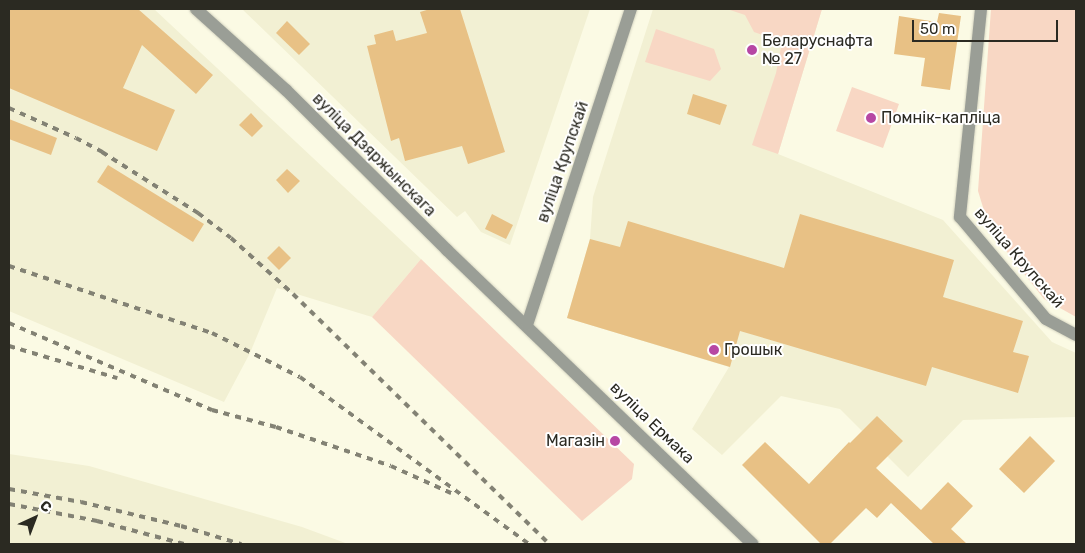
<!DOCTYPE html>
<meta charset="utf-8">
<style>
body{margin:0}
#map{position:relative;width:1085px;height:553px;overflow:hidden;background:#fbfae4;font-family:Rubik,sans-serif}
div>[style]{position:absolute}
.built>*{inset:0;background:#f2f0d3}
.green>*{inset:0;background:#f8d7c4}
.building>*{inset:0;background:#e8c185}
.roads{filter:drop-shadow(0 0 1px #d6d5c1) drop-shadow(0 0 1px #d6d5c1)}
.minor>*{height:12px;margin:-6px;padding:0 6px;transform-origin:6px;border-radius:6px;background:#9a9e96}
.rail>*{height:4px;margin-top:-2px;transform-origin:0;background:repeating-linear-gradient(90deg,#838274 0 6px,transparent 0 12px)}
.dots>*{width:14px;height:14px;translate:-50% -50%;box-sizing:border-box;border:2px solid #fff;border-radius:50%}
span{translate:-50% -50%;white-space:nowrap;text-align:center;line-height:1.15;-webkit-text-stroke:4px #fff;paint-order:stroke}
.poi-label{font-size:16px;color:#2b2a22}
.left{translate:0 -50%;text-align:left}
.right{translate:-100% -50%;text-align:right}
.street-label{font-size:16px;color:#2b2a22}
.frame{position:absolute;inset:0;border:10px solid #2b2a22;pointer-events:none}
.north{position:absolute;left:10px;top:493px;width:50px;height:50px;-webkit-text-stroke:4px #fff;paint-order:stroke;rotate:43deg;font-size:14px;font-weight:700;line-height:20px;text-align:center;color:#2b2a22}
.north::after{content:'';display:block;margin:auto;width:18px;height:22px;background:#2b2a22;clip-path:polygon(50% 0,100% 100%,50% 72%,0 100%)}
.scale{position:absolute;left:912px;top:20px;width:146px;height:22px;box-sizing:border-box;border:2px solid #2b2a22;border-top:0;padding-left:6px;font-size:15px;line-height:18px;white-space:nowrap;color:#2b2a22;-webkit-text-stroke:4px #fff;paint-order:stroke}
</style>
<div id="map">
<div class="built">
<div style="clip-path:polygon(9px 9px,154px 9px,421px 259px,372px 317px,277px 288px,250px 353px,224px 402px,9px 311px)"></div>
<div style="clip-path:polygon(242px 9px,590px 9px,510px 245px,481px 232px,465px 211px,457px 217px)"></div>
<div style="clip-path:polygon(653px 9px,822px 9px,778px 154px,943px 220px,1052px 342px,1076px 353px,1076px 417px,963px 420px,908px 477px,840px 409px,781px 396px,722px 455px,692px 429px,729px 367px,567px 318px,590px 239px,593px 197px)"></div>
<div style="clip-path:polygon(9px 454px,89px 466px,302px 527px,348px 544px,9px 544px)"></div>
</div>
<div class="green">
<div style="clip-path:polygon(727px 9px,822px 9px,778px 154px,752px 145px,776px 73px,782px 42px,754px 32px,745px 15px)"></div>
<div style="clip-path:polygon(991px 9px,1076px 9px,1076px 317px,1044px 299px,990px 230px,978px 191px)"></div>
<div style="clip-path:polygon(656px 29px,714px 49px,721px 69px,710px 81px,645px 62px)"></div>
<div style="clip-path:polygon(852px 87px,899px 104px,883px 148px,836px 131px)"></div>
<div style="clip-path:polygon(421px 259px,634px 464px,632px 479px,582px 521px,372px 317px)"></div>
</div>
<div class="building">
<div style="clip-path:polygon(9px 9px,138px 9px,213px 75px,196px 94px,142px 45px,123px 88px,175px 110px,157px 151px,9px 88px)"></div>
<div style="clip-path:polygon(430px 9px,460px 9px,505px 152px,468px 164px,462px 146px,405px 161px,399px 138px,391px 141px,367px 46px,376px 44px,374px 35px,393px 30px,396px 41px,427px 33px,420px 12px)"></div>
<div style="clip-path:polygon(939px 13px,961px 16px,950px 90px,921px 86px,925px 58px,894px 54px,899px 16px,937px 22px)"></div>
<div style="clip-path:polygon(287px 21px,310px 44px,299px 55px,276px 33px)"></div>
<div style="clip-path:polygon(693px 94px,727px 105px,720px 125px,687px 114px)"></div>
<div style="clip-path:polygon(251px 113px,263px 126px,252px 137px,239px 125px)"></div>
<div style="clip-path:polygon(9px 119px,57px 138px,51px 155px,9px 139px)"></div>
<div style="clip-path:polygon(108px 165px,204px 224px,193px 242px,97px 182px)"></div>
<div style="clip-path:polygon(287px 169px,300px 181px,288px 193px,276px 180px)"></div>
<div style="clip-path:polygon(492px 214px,513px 225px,506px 239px,485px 229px)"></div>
<div style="clip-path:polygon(800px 214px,954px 260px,943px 297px,1023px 321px,1013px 352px,1029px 356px,1018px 393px,932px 367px,926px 386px,740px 331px,730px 367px,567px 318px,590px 239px,620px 247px,628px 221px,784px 268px)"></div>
<div style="clip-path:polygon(279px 246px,291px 258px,279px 270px,267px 258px)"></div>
<div style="clip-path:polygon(877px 416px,903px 441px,876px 468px,921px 510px,948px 482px,973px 506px,951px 529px,967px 544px,934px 544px,891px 503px,877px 518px,866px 508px,830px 544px,821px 544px,742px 465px,765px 442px,809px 484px,849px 442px,850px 443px)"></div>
<div style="clip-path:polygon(1030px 436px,1055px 461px,1024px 493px,999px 469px)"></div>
</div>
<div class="roads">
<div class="minor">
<div style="left:196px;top:9px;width:121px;rotate:42deg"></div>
<div style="left:286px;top:90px;width:227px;rotate:44.8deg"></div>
<div style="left:447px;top:250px;width:424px;rotate:43.9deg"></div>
<div style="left:981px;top:9px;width:209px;rotate:95.8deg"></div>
<div style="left:960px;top:217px;width:133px;rotate:49.9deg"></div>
<div style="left:1046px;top:319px;width:34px;rotate:28deg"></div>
<div style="left:527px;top:325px;width:333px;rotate:-71.8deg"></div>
</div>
</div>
<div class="rail">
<div style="left:9px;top:108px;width:73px;rotate:24.1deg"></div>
<div style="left:76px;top:138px;width:30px;rotate:28deg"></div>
<div style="left:102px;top:152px;width:114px;rotate:32.4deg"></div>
<div style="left:198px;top:213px;width:41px;rotate:37.1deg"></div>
<div style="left:231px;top:238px;width:84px;rotate:42.1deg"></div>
<div style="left:293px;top:294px;width:358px;rotate:44.3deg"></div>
<div style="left:9px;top:266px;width:214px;rotate:18.3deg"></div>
<div style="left:212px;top:333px;width:98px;rotate:26.6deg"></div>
<div style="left:300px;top:377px;width:283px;rotate:36.1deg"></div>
<div style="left:9px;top:323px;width:221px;rotate:23.2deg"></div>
<div style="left:212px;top:410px;width:66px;rotate:14.9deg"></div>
<div style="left:276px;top:427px;width:121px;rotate:18.7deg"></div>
<div style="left:391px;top:466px;width:66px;rotate:24.2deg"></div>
<div style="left:9px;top:346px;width:113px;rotate:16.5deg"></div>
<div style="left:9px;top:489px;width:73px;rotate:10.2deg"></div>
<div style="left:81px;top:502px;width:103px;rotate:13.5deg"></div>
<div style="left:181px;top:526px;width:63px;rotate:16.7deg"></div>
<div style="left:9px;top:504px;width:90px;rotate:10.9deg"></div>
<div style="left:97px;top:521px;width:90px;rotate:14.8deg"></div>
</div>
<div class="dots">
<div style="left:752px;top:50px;background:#b747a4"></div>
<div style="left:871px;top:118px;background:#b747a4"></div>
<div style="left:714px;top:350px;background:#b747a4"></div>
<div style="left:615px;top:441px;background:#b747a4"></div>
</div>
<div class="poi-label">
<span class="left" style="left:762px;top:50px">Беларуснафта<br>№ 27</span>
<span class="left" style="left:881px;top:118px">Помнік-капліца</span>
<span class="left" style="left:724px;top:350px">Грошык</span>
<span class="right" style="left:605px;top:441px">Магазін</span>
</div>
<div class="street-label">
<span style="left:374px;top:155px;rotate:45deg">вуліца Дзяржынскага</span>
<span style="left:563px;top:162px;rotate:-71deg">вуліца Крупскай</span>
<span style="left:1019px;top:258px;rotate:49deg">вуліца Крупскай</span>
<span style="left:652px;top:423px;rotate:44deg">вуліца Ермака</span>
</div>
<div class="frame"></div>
<div class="north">С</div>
<div class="scale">50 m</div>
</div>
